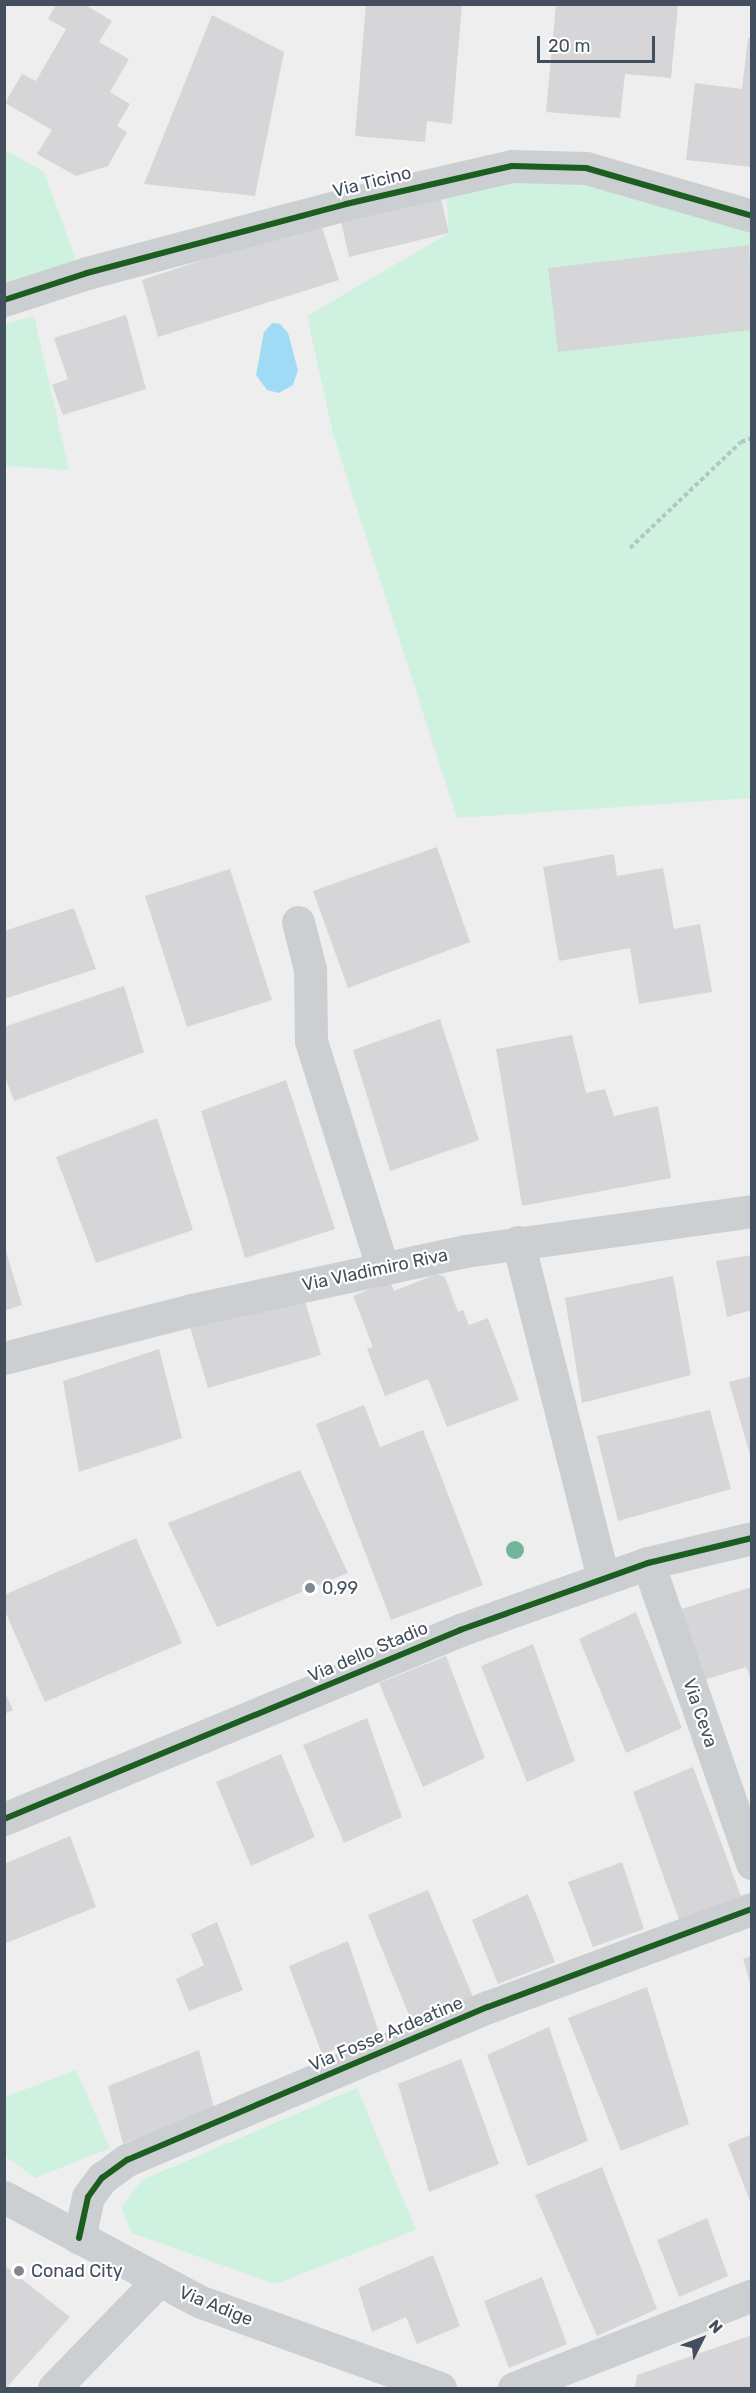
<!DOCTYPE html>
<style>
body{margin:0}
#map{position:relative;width:756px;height:2393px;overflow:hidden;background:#efeeee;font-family:Rubik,sans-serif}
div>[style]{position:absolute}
.green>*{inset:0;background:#cff1df}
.water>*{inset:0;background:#9fdbf4}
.building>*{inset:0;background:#d6d6d9}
.path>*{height:4px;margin-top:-2px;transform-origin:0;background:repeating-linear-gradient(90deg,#b7c5c2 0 4.5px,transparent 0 7.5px)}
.minor>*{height:33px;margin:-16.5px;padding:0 16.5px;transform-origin:16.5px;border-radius:16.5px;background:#cccfd2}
.cycleway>*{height:6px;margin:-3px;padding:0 3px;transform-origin:3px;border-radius:3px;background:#1b5e20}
.trees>*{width:18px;height:18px;margin:-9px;border-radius:50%;background:#72b599}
.dots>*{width:16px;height:16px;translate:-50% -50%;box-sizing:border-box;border:3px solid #fff;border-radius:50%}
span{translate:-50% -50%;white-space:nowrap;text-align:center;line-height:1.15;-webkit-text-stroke:4.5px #fff;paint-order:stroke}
.street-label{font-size:18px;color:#434f5d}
.poi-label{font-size:18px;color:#434f5d}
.left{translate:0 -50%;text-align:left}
.frame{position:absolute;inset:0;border:6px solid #434f5d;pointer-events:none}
.north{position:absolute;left:672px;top:2309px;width:60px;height:60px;-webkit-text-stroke:4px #fff;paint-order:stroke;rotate:48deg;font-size:16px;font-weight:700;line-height:24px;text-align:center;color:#434f5d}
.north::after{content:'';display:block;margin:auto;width:21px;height:27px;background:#434f5d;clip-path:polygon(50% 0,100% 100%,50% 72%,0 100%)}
.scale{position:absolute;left:537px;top:36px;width:118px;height:27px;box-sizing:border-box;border:3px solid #434f5d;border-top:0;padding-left:8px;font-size:18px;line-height:21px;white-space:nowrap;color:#434f5d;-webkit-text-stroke:4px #fff;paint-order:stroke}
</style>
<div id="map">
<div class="green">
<div style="clip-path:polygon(4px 149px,44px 172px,76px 260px,4px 284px)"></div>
<div style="clip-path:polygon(595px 170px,751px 225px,751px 798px,457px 818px,333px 434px,307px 316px,449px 233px,445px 179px)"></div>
<div style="clip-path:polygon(34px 316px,69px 470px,5px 466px,5px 324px)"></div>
<div style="clip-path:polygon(76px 2070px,110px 2148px,35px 2178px,5px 2156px,5px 2097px)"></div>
<div style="clip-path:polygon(357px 2088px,416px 2230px,275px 2284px,132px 2233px,121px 2207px,142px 2180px)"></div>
</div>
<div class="water">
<div style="clip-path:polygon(272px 323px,280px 324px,288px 333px,298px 370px,293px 385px,279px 393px,267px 390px,256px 375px,264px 332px)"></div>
</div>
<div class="building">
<div style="clip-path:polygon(56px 4px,84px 4px,112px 21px,99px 42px,129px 59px,110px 92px,130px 104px,117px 126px,127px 132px,108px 166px,76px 176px,37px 154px,52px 130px,5px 103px,22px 74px,36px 81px,66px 29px,48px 19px)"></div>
<div style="clip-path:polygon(366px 4px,462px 4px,452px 124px,427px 121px,425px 142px,355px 136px)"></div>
<div style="clip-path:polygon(556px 4px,678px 4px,671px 78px,625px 74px,620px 118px,546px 112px)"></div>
<div style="clip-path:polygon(212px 15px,284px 52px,255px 196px,144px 184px)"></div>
<div style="clip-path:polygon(748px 38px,752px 38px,752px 167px,686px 160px,695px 83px,742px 89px)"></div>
<div style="clip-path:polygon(439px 189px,449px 233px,349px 257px,339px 213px)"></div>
<div style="clip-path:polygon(320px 221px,339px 280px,158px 337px,142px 280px)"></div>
<div style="clip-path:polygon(749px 245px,752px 330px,558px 352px,548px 268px)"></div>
<div style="clip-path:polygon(126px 315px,146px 389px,63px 415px,52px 385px,68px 379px,54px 338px)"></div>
<div style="clip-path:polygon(437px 847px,470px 942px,348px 988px,313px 891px)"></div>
<div style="clip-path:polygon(614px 854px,617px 876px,663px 868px,674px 929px,700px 924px,712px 992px,639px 1004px,630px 948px,559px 961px,543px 867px)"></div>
<div style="clip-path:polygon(230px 869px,272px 1000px,187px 1027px,145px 896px)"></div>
<div style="clip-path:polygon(74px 908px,96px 969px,4px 999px,4px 931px)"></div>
<div style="clip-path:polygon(124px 986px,144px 1052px,14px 1101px,4px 1074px,4px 1027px)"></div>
<div style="clip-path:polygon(440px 1019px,479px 1140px,390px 1171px,353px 1050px)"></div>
<div style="clip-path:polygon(572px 1035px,586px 1093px,605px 1089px,614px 1116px,658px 1106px,671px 1178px,522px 1206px,496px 1049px)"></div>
<div style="clip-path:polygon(286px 1080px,335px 1229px,245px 1258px,201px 1111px)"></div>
<div style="clip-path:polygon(157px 1118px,193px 1230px,96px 1263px,56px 1157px)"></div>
<div style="clip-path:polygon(4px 1244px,22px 1305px,4px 1311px)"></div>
<div style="clip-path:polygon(752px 1255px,752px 1310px,727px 1317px,716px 1261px)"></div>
<div style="clip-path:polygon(437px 1274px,445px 1277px,458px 1312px,463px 1310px,469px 1325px,488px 1318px,519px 1400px,447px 1427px,428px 1379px,385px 1396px,367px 1349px,373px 1347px,353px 1296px,390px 1281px,394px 1291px)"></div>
<div style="clip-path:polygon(673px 1276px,691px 1375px,582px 1403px,565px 1298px)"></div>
<div style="clip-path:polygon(302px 1291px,321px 1355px,208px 1388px,189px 1324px)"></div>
<div style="clip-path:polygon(159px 1349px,182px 1438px,79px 1472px,63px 1381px)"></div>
<div style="clip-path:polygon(752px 1376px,752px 1458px,751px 1458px,729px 1382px)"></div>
<div style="clip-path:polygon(364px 1405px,380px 1447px,423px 1430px,483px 1585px,391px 1620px,316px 1424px)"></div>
<div style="clip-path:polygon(710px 1410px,731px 1489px,618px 1521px,597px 1436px)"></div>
<div style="clip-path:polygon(300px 1470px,348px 1573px,217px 1627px,168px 1523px)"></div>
<div style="clip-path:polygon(136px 1538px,182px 1643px,45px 1702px,4px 1609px,4px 1595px)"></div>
<div style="clip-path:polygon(752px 1587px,752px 1681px,746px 1667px,701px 1681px,678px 1610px)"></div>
<div style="clip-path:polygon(636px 1612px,682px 1728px,626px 1753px,579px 1639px)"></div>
<div style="clip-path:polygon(533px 1644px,575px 1761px,527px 1782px,481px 1666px)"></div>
<div style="clip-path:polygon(446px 1656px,485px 1758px,423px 1787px,379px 1683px)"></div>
<div style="clip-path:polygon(4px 1690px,13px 1710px,4px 1714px)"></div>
<div style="clip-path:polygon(367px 1718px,402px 1817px,344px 1843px,303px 1745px)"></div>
<div style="clip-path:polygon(281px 1754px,315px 1837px,251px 1866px,216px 1782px)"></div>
<div style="clip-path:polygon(693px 1767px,741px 1896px,680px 1922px,633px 1792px)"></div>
<div style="clip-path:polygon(70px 1836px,96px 1907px,4px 1944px,4px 1864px)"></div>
<div style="clip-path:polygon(622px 1862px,644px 1929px,593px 1947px,568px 1882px)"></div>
<div style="clip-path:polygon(428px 1890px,473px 1997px,413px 2025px,368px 1915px)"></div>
<div style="clip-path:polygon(528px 1894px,555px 1962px,498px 1984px,472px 1920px)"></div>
<div style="clip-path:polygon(217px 1922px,243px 1990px,189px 2011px,176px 1979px,204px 1965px,191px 1934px)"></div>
<div style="clip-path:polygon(348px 1941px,379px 2033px,322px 2054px,289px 1966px)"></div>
<div style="clip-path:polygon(752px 1956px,752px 1986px,751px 1986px,743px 1959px)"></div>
<div style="clip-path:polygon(647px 1987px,689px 2124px,621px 2151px,568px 2018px)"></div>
<div style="clip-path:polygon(549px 2027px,588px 2141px,528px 2166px,487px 2055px)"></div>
<div style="clip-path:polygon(199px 2050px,214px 2108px,123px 2144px,108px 2086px)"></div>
<div style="clip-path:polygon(461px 2059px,499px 2164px,429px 2192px,398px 2084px)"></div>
<div style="clip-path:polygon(752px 2134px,752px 2204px,751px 2204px,728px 2144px)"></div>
<div style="clip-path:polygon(602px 2167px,657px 2309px,597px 2336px,535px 2195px)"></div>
<div style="clip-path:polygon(707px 2218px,728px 2276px,679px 2297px,657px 2240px)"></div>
<div style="clip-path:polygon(433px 2255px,460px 2326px,417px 2344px,406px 2317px,372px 2332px,358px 2288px)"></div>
<div style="clip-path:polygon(4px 2265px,70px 2317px,6px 2388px,4px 2388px)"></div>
<div style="clip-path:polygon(542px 2277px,567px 2344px,509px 2368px,484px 2301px)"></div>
<div style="clip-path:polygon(752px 2335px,752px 2388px,635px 2388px,637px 2375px)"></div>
</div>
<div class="path">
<div style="left:630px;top:548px;width:153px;rotate:-43.7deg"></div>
<div style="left:741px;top:442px;width:12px;rotate:-20deg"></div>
</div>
<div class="minor">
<div style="left:4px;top:300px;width:87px;rotate:-18deg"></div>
<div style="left:87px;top:273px;width:268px;rotate:-14.9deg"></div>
<div style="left:346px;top:204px;width:170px;rotate:-12.9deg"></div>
<div style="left:512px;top:166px;width:74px;rotate:1.5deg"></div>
<div style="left:586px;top:168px;width:173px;rotate:16.1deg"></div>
<div style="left:298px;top:922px;width:49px;rotate:75.7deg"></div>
<div style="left:310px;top:969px;width:72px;rotate:89.2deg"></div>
<div style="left:311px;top:1041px;width:239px;rotate:72.5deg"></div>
<div style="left:518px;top:1242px;width:346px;rotate:75.8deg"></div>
<div style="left:4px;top:1358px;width:194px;rotate:-14.3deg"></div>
<div style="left:192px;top:1310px;width:279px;rotate:-12.2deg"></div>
<div style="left:465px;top:1251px;width:290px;rotate:-7.9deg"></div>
<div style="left:648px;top:1563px;width:318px;rotate:70.9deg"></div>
<div style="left:4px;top:1819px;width:494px;rotate:-22.5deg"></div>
<div style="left:460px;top:1630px;width:200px;rotate:-19.6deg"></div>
<div style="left:648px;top:1563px;width:107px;rotate:-13.5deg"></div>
<div style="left:4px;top:2197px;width:223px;rotate:28.1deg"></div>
<div style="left:201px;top:2302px;width:254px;rotate:19.8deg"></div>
<div style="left:79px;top:2238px;width:42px;rotate:-77.6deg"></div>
<div style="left:88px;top:2197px;width:24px;rotate:-54deg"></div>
<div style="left:102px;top:2178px;width:31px;rotate:-36deg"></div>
<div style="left:127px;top:2160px;width:392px;rotate:-23deg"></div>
<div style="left:488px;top:2007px;width:282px;rotate:-20.4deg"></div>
<div style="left:54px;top:2388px;width:148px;rotate:-45.8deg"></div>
<div style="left:514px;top:2388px;width:256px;rotate:-21.3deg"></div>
</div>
<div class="cycleway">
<div style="left:4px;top:300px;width:87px;rotate:-18deg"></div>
<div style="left:87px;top:273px;width:268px;rotate:-14.9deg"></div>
<div style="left:346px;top:204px;width:170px;rotate:-12.9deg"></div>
<div style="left:512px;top:166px;width:74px;rotate:1.5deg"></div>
<div style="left:586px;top:168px;width:173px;rotate:16.1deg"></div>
<div style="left:4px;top:1819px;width:494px;rotate:-22.5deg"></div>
<div style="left:460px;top:1630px;width:200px;rotate:-19.6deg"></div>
<div style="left:648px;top:1563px;width:107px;rotate:-13.5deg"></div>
<div style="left:79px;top:2238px;width:42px;rotate:-77.6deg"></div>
<div style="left:88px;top:2197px;width:24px;rotate:-54deg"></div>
<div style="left:102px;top:2178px;width:31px;rotate:-36deg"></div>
<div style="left:127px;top:2160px;width:392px;rotate:-23deg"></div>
<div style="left:488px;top:2007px;width:282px;rotate:-20.4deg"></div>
</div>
<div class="trees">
<div style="left:515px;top:1550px"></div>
</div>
<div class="dots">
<div style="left:310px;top:1588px;background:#7f8790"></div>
<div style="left:19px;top:2271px;background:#7f8790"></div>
</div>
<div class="street-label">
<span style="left:372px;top:182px;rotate:-14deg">Via Ticino</span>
<span style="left:375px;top:1270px;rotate:-12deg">Via Vladimiro Riva</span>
<span style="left:368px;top:1652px;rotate:-23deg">Via dello Stadio</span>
<span style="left:700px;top:1713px;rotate:71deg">Via Ceva</span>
<span style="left:386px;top:2034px;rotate:-23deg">Via Fosse Ardeatine</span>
<span style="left:216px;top:2306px;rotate:22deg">Via Adige</span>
</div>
<div class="poi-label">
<span class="left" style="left:322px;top:1588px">0,99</span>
<span class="left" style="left:31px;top:2271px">Conad City</span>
</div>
<div class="frame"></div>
<div class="north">N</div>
<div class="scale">20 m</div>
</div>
